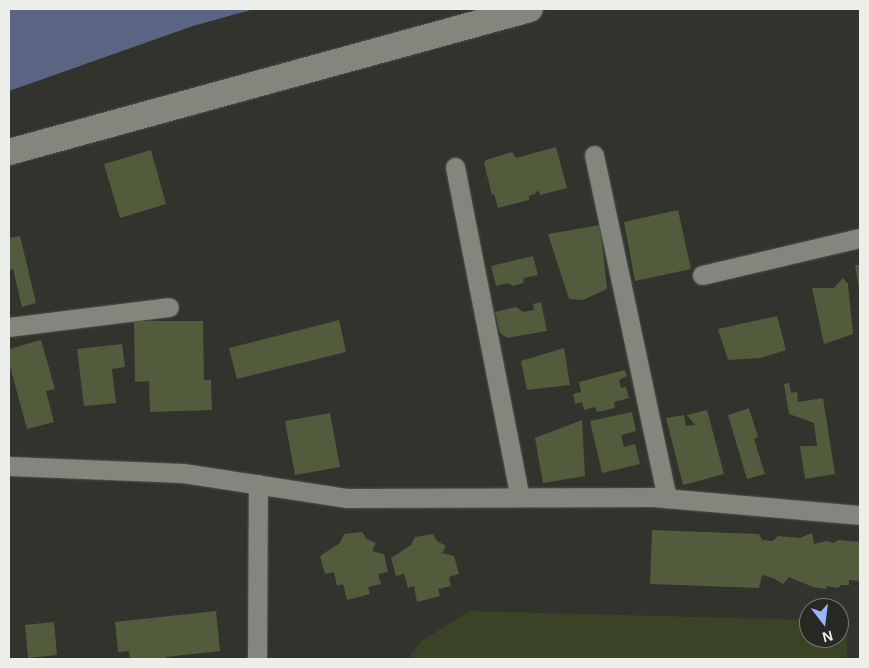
<!DOCTYPE html>
<style>
body{margin:0}
#map{position:relative;width:869px;height:668px;overflow:hidden;background:#31332c;font-family:Arial,sans-serif}
div>[style]{position:absolute}
.green>*{inset:0;background:#3a4325}
.water>*{inset:0;background:#596583}
.building>*{inset:0;background:#525c3d}
.roads{filter:drop-shadow(0 0 1px #50524b) drop-shadow(0 0 1px #50524b)}
.street>*{height:19px;margin:-9.5px;padding:0 9.5px;transform-origin:9.5px;border-radius:9.5px;background:#83867d}
.secondary>*{height:26px;margin:-13px;padding:0 13px;transform-origin:13px;border-radius:13px;background:#83867d}
span{translate:-50% -50%;white-space:nowrap;text-align:center;line-height:1.15;-webkit-text-stroke:4px #272922;paint-order:stroke}
.frame{position:absolute;inset:0;border:10px solid #eceee9;pointer-events:none}
.north{position:absolute;left:799px;top:598px;width:50px;height:50px;box-sizing:border-box;background:#272922;border:1px solid #767872;border-radius:50%;rotate:165deg;font-size:14px;font-weight:700;line-height:20px;text-align:center;color:#eceee9}
.north::after{content:'';display:block;margin:auto;width:18px;height:22px;background:#99b5fd;clip-path:polygon(50% 0,100% 100%,50% 72%,0 100%)}
</style>
<div id="map">
<div class="green">
<div style="clip-path:polygon(469px 611px,809px 620px,809px 638px,839px 638px,839px 621px,847px 622px,847px 659px,408px 659px,420px 642px)"></div>
</div>
<div class="water">
<div style="clip-path:polygon(9px 9px,254px 9px,193px 26px,9px 91px)"></div>
</div>
<div class="building">
<div style="clip-path:polygon(556px 147px,567px 188px,540px 195px,538px 190px,535px 194px,529px 196px,529px 200px,498px 208px,494px 194px,492px 195px,484px 163px,486px 160px,512px 152px,516px 158px)"></div>
<div style="clip-path:polygon(151px 150px,166px 204px,120px 218px,104px 164px)"></div>
<div style="clip-path:polygon(678px 210px,691px 269px,635px 281px,624px 222px)"></div>
<div style="clip-path:polygon(600px 225px,607px 289px,583px 300px,569px 299px,548px 234px)"></div>
<div style="clip-path:polygon(20px 236px,36px 303px,22px 307px,13px 269px,9px 270px,9px 238px)"></div>
<div style="clip-path:polygon(533px 256px,538px 275px,524px 278px,523px 283px,513px 286px,508px 283px,496px 286px,491px 266px)"></div>
<div style="clip-path:polygon(855px 265px,860px 265px,860px 289px,859px 289px)"></div>
<div style="clip-path:polygon(843px 278px,848px 284px,853px 334px,824px 344px,812px 288px,834px 288px)"></div>
<div style="clip-path:polygon(541px 302px,547px 331px,507px 338px,500px 333px,495px 312px,516px 307px,523px 312px,534px 310px,533px 304px)"></div>
<div style="clip-path:polygon(777px 316px,786px 350px,760px 358px,728px 360px,718px 329px)"></div>
<div style="clip-path:polygon(339px 320px,346px 352px,237px 379px,229px 348px)"></div>
<div style="clip-path:polygon(134px 321px,203px 321px,204px 380px,211px 380px,212px 410px,150px 412px,149px 381px,135px 382px)"></div>
<div style="clip-path:polygon(41px 340px,55px 389px,46px 391px,54px 422px,27px 429px,9px 363px,9px 349px)"></div>
<div style="clip-path:polygon(122px 344px,125px 367px,112px 369px,116px 403px,84px 406px,77px 349px)"></div>
<div style="clip-path:polygon(564px 348px,570px 385px,527px 390px,521px 361px)"></div>
<div style="clip-path:polygon(625px 370px,627px 376px,619px 380px,621px 388px,626px 387px,629px 398px,614px 402px,615px 408px,597px 412px,595px 407px,584px 410px,582px 402px,575px 404px,573px 394px,581px 392px,579px 382px)"></div>
<div style="clip-path:polygon(789px 383px,791px 393px,797px 392px,798px 402px,823px 398px,835px 474px,805px 479px,800px 446px,817px 446px,814px 423px,789px 414px,784px 384px)"></div>
<div style="clip-path:polygon(749px 408px,758px 437px,754px 439px,765px 474px,747px 479px,728px 415px)"></div>
<div style="clip-path:polygon(707px 410px,724px 474px,683px 485px,666px 418px,684px 415px,686px 426px,695px 425px,687px 415px)"></div>
<div style="clip-path:polygon(632px 412px,636px 431px,621px 435px,624px 447px,635px 444px,640px 464px,602px 473px,590px 421px)"></div>
<div style="clip-path:polygon(330px 413px,340px 467px,295px 475px,285px 421px)"></div>
<div style="clip-path:polygon(582px 420px,585px 476px,543px 483px,535px 438px)"></div>
<div style="clip-path:polygon(652px 530px,759px 534px,762px 540px,773px 541px,778px 536px,800px 538px,812px 533px,814px 544px,827px 541px,834px 543px,838px 540px,860px 542px,860px 581px,849px 580px,849px 585px,841px 585px,838px 588px,827px 586px,826px 589px,813px 587px,789px 577px,783px 584px,773px 578px,762px 575px,759px 588px,650px 584px)"></div>
<div style="clip-path:polygon(362px 532px,367px 539px,376px 543px,372px 551px,384px 554px,388px 572px,378px 574px,381px 584px,368px 587px,370px 594px,347px 600px,343px 584px,337px 586px,334px 572px,325px 574px,320px 556px,340px 543px,344px 534px)"></div>
<div style="clip-path:polygon(433px 534px,437px 541px,446px 546px,442px 553px,454px 556px,459px 574px,449px 577px,451px 586px,438px 589px,440px 596px,417px 602px,414px 586px,408px 588px,404px 574px,396px 576px,391px 558px,411px 545px,415px 537px)"></div>
<div style="clip-path:polygon(216px 611px,220px 651px,166px 657px,166px 659px,130px 659px,129px 651px,118px 652px,115px 622px)"></div>
<div style="clip-path:polygon(54px 622px,57px 655px,28px 658px,25px 625px)"></div>
</div>
<div class="roads">
<div class="street">
<div style="left:594px;top:155px;width:351px;rotate:78deg"></div>
<div style="left:455px;top:167px;width:336px;rotate:78.9deg"></div>
<div style="left:702px;top:275px;width:162px;rotate:-13.2deg"></div>
<div style="left:9px;top:327px;width:161px;rotate:-7.1deg"></div>
<div style="left:9px;top:466px;width:174px;rotate:2.3deg"></div>
<div style="left:183px;top:473px;width:166px;rotate:8.7deg"></div>
<div style="left:347px;top:498px;width:307px;rotate:-0.2deg"></div>
<div style="left:654px;top:497px;width:207px;rotate:5deg"></div>
<div style="left:257px;top:659px;width:175px;rotate:-89.7deg"></div>
</div>
<div class="secondary">
<div style="left:9px;top:152px;width:540px;rotate:-15.35deg"></div>
</div>
</div>
<div class="frame"></div>
<div class="north">N</div>
</div>
